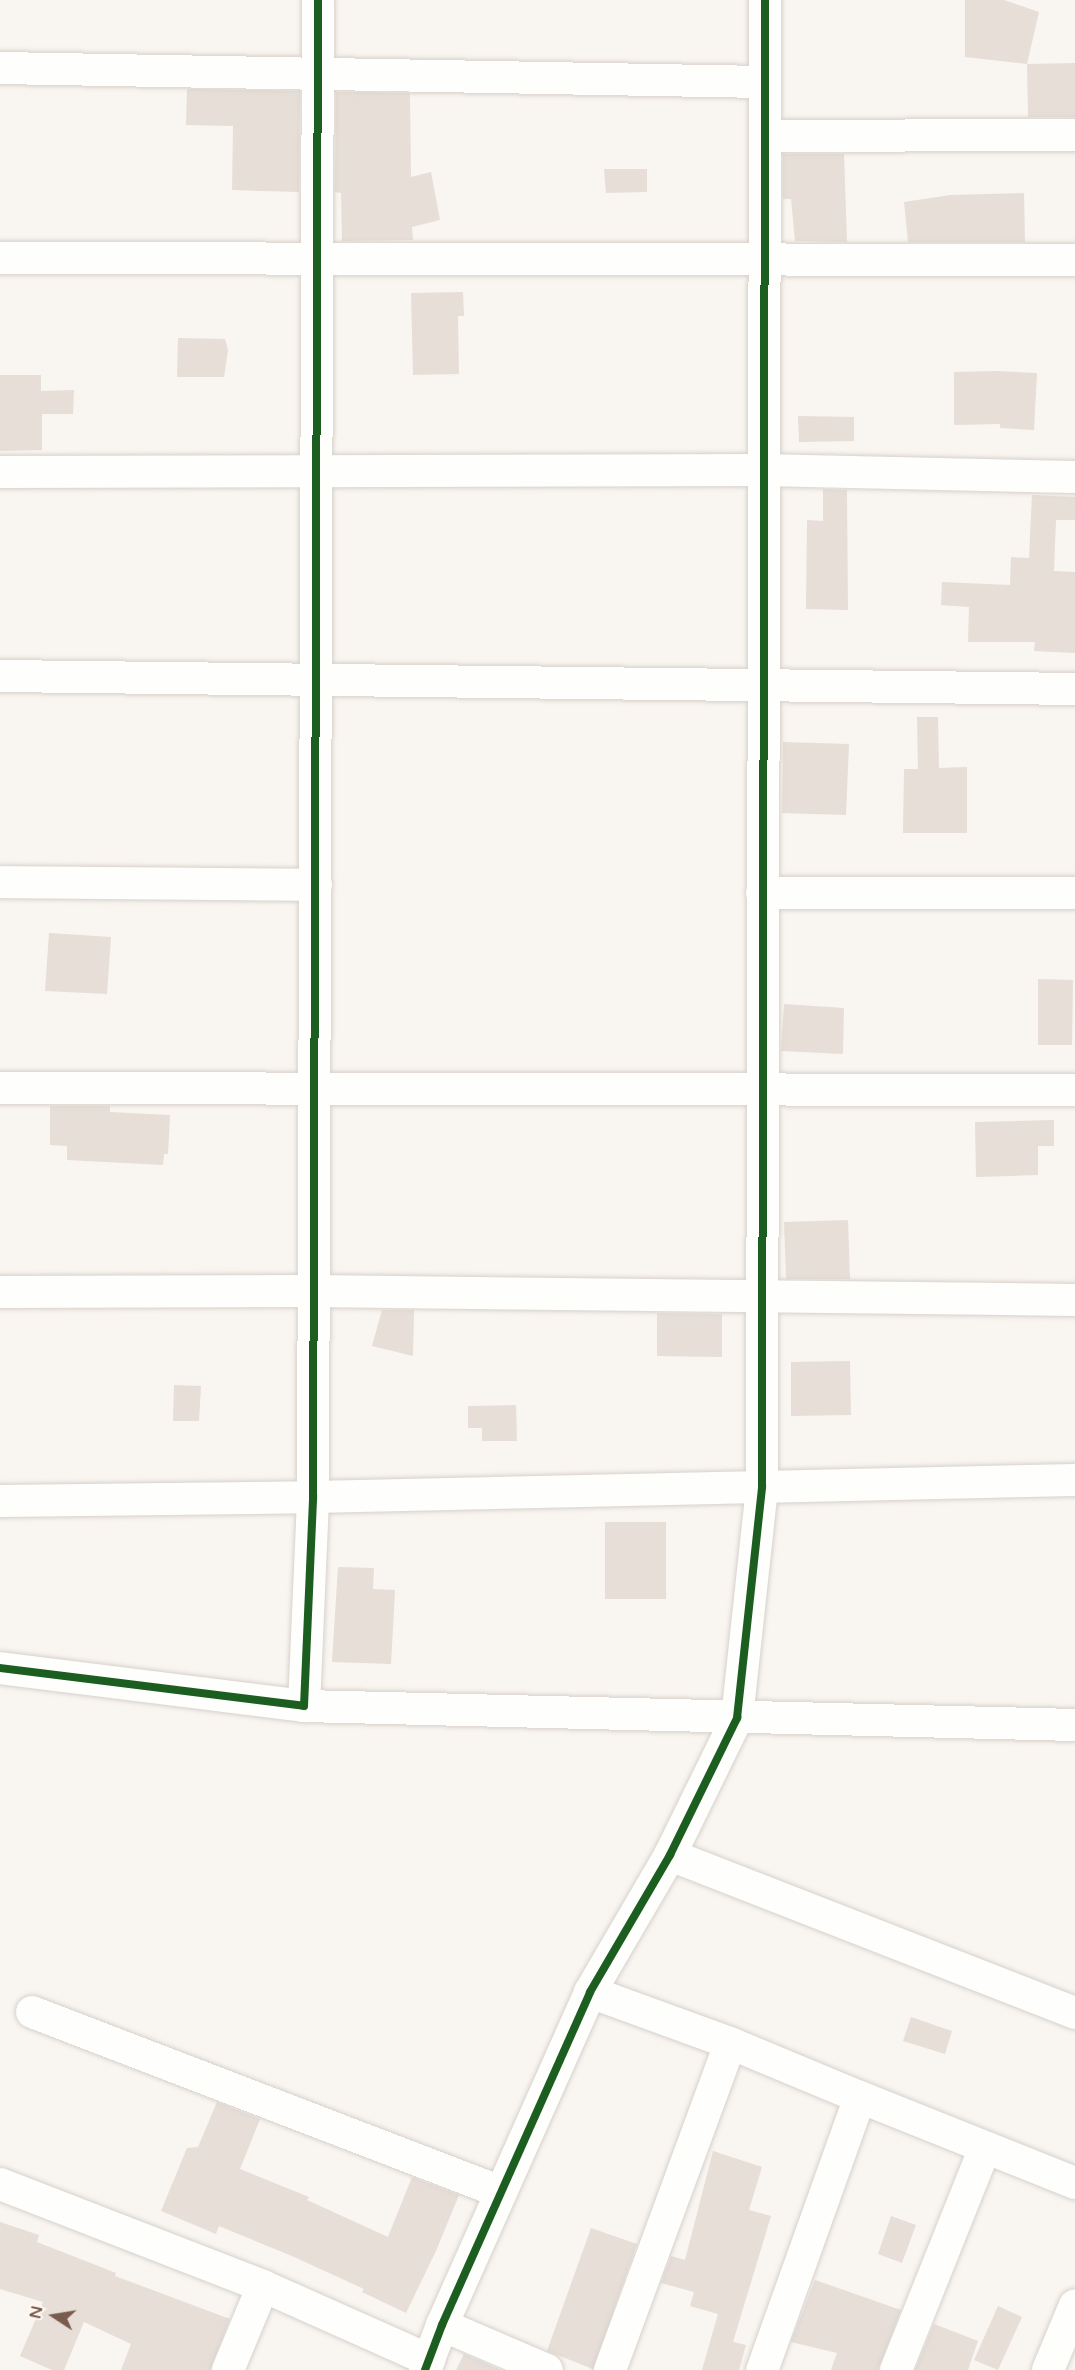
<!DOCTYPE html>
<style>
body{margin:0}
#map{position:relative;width:1075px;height:2370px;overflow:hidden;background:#f9f5f0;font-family:"Varela Round",sans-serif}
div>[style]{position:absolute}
.building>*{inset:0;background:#e6ded7}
.roads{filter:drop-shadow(0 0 2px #d7d1cb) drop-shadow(0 0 2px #d7d1cb)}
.street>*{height:32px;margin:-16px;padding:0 16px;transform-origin:16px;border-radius:16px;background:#fefefd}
.cycleway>*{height:8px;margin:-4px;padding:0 4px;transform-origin:4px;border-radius:4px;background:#1b5e20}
span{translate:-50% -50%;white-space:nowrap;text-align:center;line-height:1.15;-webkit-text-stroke:6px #fffaf3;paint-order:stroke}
.north{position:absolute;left:24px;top:2286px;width:60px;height:60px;-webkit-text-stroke:4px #fffaf3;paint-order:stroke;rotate:282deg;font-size:16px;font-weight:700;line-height:24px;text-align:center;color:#7a5c4d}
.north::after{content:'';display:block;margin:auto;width:21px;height:27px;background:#7a5c4d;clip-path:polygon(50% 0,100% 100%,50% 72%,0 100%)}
</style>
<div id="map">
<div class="building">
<div style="clip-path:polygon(965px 0,1004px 0,1039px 12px,1027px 64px,965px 57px)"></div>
<div style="clip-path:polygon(1075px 63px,1075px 117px,1028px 117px,1027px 64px)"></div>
<div style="clip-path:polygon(187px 89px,300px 91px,299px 192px,232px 190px,233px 126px,186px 125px)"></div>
<div style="clip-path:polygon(336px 92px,410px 93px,411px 177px,431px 172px,440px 220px,412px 227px,413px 240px,342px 241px,341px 193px,335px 192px)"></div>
<div style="clip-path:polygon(783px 154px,844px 154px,847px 242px,795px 241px,791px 199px,783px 199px)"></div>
<div style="clip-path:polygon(604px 169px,647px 169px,647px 192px,606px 193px)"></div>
<div style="clip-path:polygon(1024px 193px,1025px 242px,908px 242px,904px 202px,951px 195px)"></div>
<div style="clip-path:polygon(463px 292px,464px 316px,458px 316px,459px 374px,413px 375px,411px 293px)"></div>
<div style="clip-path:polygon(178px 338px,225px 339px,228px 350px,224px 377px,177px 377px)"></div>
<div style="clip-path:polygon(996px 371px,1037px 373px,1034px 430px,1000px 428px,1000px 424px,954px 425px,954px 372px)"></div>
<div style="clip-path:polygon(0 375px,41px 375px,41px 391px,74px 390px,73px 414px,42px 414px,42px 450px,0 451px)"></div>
<div style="clip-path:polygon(798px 416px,854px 417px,854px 441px,799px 442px)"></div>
<div style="clip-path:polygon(823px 489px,847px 490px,848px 610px,806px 609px,807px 520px,823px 521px)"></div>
<div style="clip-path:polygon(1032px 495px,1075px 497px,1075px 520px,1056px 520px,1054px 571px,1075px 572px,1075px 653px,1034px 651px,1035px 642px,968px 642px,969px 607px,941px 605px,942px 582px,1010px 585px,1011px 557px,1029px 558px)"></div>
<div style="clip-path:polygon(917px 717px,938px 717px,939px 768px,967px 767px,967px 833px,903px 833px,904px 769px,918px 769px)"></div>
<div style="clip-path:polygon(783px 742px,849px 744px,846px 815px,782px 813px)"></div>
<div style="clip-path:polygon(49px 933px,111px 937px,107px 994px,45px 991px)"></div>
<div style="clip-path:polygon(1038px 979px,1073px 980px,1072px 1045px,1038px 1045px)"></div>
<div style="clip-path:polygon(784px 1004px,844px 1008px,843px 1054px,781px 1051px)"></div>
<div style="clip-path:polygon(50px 1106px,110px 1106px,110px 1112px,170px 1115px,168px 1154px,164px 1154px,163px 1165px,67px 1160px,67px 1146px,50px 1145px)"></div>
<div style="clip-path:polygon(1054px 1120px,1054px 1146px,1038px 1146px,1038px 1175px,976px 1177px,975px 1122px)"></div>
<div style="clip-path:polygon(848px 1220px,850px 1279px,786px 1279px,784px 1222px)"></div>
<div style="clip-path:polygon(382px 1310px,414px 1310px,413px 1356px,372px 1346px)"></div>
<div style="clip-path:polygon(657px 1313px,722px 1314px,722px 1357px,657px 1356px)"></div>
<div style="clip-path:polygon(850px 1361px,851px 1415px,791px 1416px,791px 1362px)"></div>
<div style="clip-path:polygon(174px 1385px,201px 1386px,199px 1421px,173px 1421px)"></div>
<div style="clip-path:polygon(516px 1405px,517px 1441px,482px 1441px,482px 1428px,468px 1428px,468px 1406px)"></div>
<div style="clip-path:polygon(605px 1522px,666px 1522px,666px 1599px,605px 1599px)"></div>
<div style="clip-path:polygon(338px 1567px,374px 1568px,373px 1589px,395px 1590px,391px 1664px,332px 1662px)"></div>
<div style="clip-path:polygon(911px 2017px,952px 2031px,945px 2054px,903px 2041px)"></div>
<div style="clip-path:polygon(217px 2102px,260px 2119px,240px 2169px,309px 2197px,307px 2200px,388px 2237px,412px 2177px,459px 2195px,436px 2251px,406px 2313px,362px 2292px,364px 2289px,292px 2256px,219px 2226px,216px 2234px,161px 2211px,187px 2148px,198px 2147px)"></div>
<div style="clip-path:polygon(713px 2151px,762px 2167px,749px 2210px,771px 2216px,733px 2342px,746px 2345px,739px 2370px,702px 2370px,718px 2314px,690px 2306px,694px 2292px,661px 2283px,671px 2256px,685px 2260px)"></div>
<div style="clip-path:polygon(891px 2216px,916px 2225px,902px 2263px,878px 2254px)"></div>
<div style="clip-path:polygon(0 2222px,39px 2235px,37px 2242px,116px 2273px,115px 2276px,230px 2319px,210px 2370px,121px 2370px,131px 2344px,84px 2322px,64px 2370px,52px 2370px,20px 2356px,43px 2302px,0 2289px)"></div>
<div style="clip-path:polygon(591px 2228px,637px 2244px,593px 2369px,547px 2351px)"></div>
<div style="clip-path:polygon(815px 2280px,901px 2310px,878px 2370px,831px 2370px,837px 2353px,791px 2342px)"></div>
<div style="clip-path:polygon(998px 2306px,1022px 2317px,998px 2370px,974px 2360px)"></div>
<div style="clip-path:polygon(934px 2324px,978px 2341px,968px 2370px,915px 2370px)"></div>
<div style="clip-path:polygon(464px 2354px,501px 2370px,456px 2370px)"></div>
</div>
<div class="roads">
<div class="street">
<div style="left:0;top:68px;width:765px;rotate:1.05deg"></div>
<div style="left:765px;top:136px;width:310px;rotate:-0.2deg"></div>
<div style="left:0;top:258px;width:1075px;rotate:0.11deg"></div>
<div style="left:0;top:472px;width:763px;rotate:-0.15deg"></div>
<div style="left:763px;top:470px;width:312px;rotate:1.3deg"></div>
<div style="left:0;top:676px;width:1075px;rotate:0.69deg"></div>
<div style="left:0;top:882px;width:316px;rotate:0.5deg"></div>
<div style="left:762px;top:893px;width:313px"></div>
<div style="left:0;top:1088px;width:1075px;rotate:0.11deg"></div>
<div style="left:0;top:1292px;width:311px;rotate:-0.2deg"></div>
<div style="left:311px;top:1291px;width:764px;rotate:0.67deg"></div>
<div style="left:0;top:1501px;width:313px;rotate:-0.7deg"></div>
<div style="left:313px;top:1497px;width:762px;rotate:-1.28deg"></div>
<div style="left:0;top:1668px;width:306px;rotate:7.1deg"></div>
<div style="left:304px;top:1706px;width:209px;rotate:-87.5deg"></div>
<div style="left:313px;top:1497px;width:1497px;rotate:-89.81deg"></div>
<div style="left:304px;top:1706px;width:771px;rotate:1.41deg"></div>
<div style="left:670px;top:1855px;width:435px;rotate:21.3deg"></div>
<div style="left:590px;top:1992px;width:149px;rotate:20deg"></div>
<div style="left:730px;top:2043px;width:141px;rotate:22.6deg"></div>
<div style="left:860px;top:2097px;width:290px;rotate:109.7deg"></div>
<div style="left:32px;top:2012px;width:502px;rotate:21deg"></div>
<div style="left:860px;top:2097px;width:232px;rotate:21.8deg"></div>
<div style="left:0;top:2184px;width:282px;rotate:21.2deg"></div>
<div style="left:263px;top:2286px;width:182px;rotate:24deg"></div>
<div style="left:442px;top:2325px;width:114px;rotate:23.2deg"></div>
<div style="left:228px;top:2370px;width:91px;rotate:-67.4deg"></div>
<div style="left:425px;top:2370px;width:48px;rotate:-69.3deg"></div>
<div style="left:442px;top:2325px;width:364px;rotate:-66deg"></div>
<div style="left:590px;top:1992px;width:159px;rotate:-59.7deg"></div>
<div style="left:670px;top:1855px;width:153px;rotate:-63.9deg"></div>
<div style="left:737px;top:1718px;width:232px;rotate:-83.8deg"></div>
<div style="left:762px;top:1487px;width:1487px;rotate:-89.88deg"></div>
<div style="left:610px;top:2370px;width:348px;rotate:-69.8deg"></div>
<div style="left:896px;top:2370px;width:239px;rotate:-68.2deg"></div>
<div style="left:1048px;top:2370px;width:70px;rotate:-67.4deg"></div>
</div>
</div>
<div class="cycleway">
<div style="left:0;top:1668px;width:306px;rotate:7.1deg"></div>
<div style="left:304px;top:1706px;width:209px;rotate:-87.5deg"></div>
<div style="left:313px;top:1497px;width:1497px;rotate:-89.81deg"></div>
<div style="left:425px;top:2370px;width:48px;rotate:-69.3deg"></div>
<div style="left:442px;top:2325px;width:364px;rotate:-66deg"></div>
<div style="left:590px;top:1992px;width:159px;rotate:-59.7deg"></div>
<div style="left:670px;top:1855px;width:153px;rotate:-63.9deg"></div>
<div style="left:737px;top:1718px;width:232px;rotate:-83.8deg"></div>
<div style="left:762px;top:1487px;width:1487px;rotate:-89.88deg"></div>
</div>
<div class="north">N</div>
</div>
